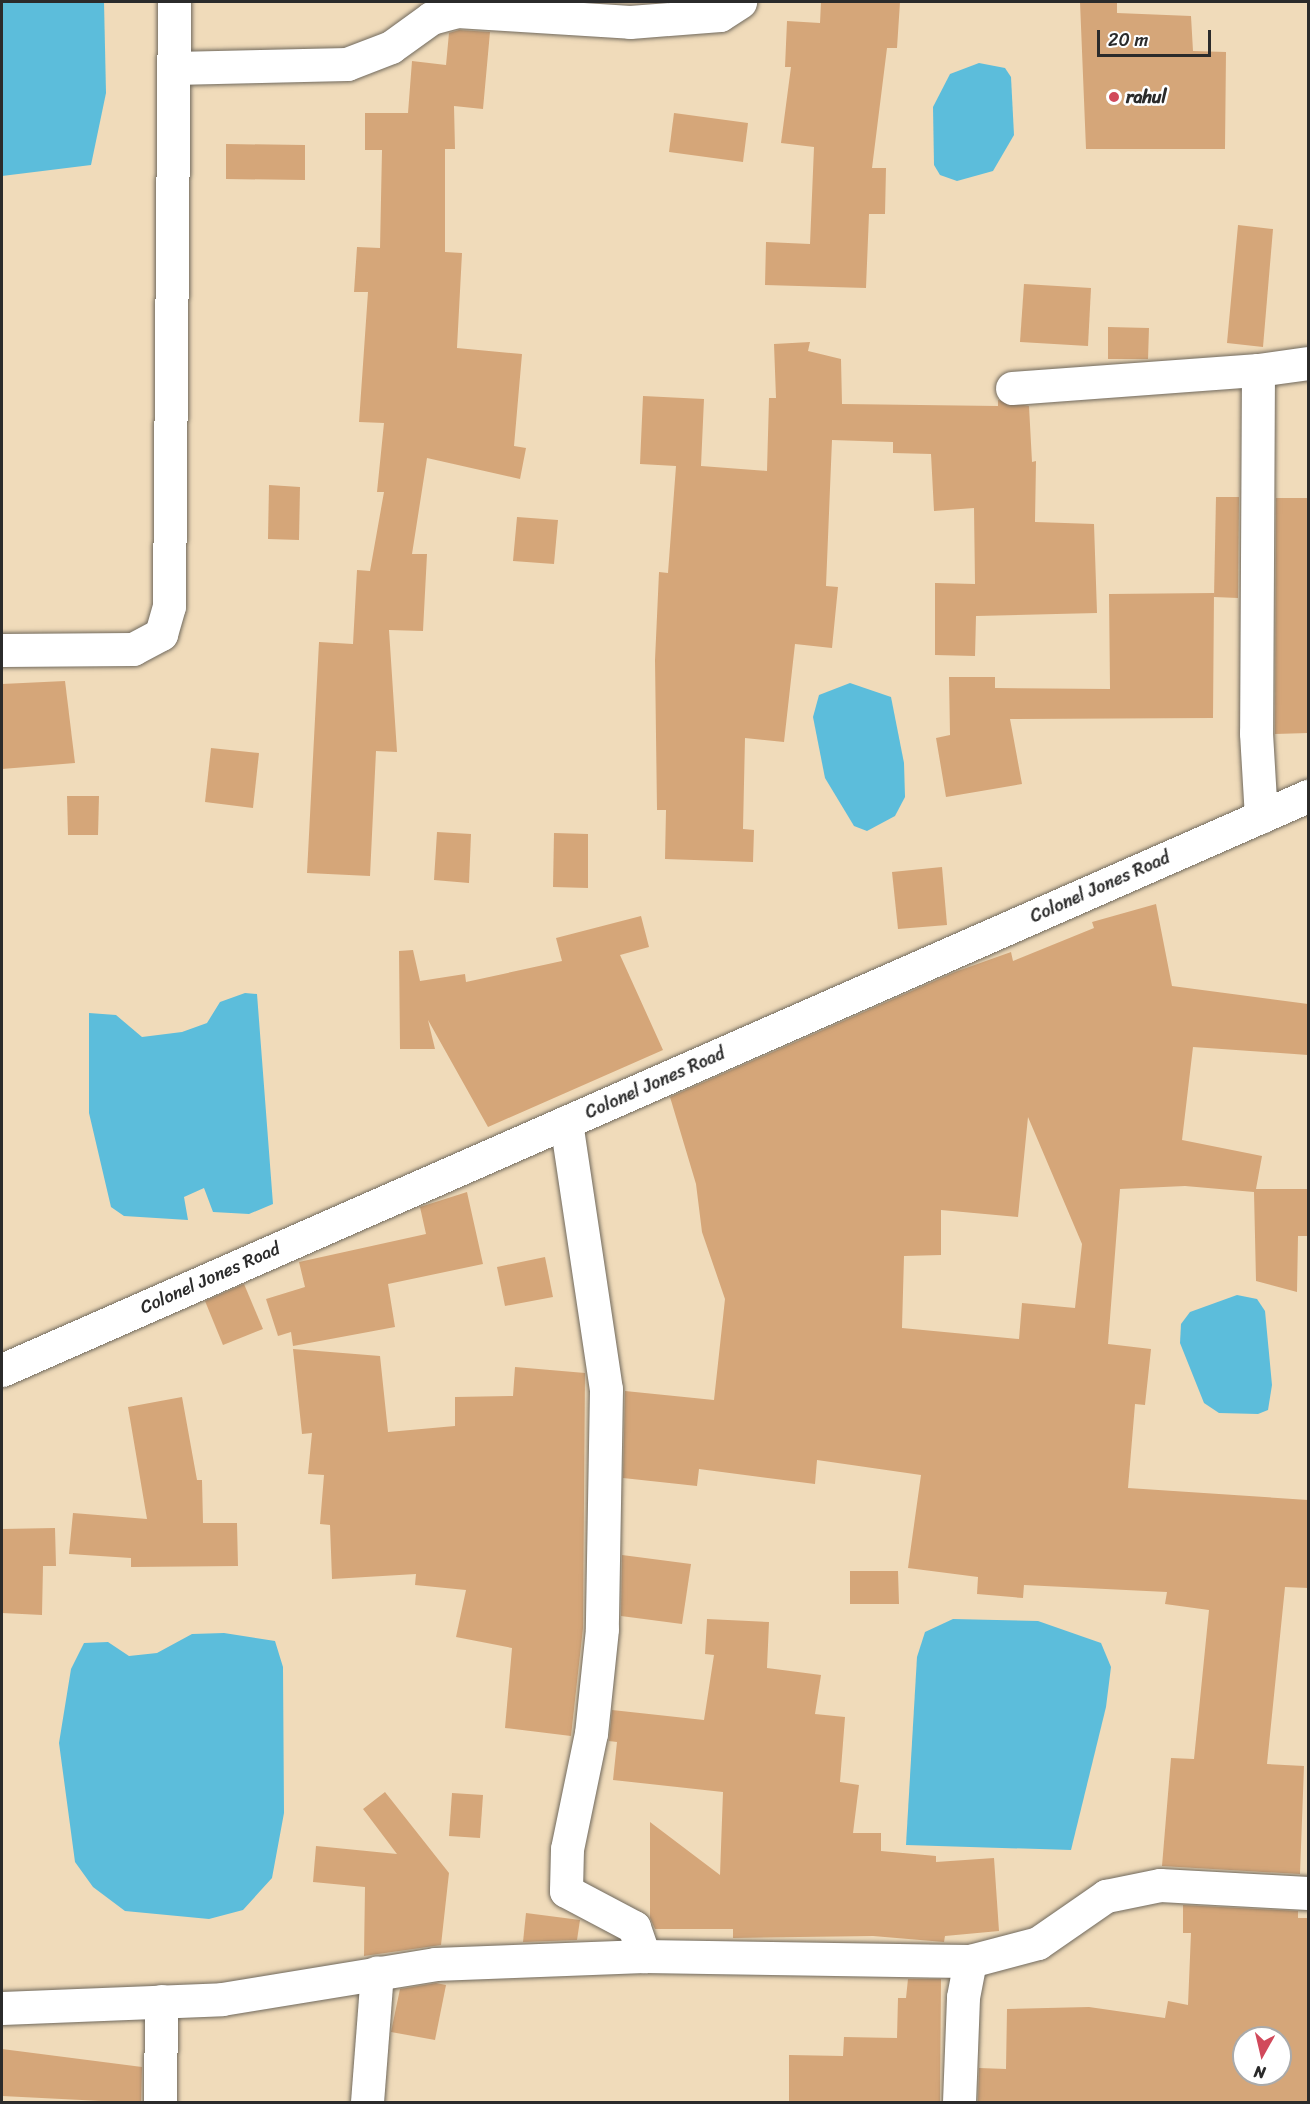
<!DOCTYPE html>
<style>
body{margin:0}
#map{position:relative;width:1310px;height:2104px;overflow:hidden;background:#f0dbba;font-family:Sriracha,sans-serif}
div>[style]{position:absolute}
.water>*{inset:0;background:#5cbddb}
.building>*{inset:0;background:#d5a679}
.roads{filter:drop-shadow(0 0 2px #70695d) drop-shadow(0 0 2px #70695d)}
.street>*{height:33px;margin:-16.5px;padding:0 16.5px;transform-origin:16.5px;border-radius:16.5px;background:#fff}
.dots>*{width:16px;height:16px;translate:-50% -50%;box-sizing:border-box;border:3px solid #fff;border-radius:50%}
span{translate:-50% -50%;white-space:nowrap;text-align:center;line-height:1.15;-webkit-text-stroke:5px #fff;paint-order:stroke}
.poi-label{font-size:18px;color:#2b2b2b;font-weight:700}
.left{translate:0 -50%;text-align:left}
.street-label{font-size:18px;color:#2b2b2b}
.frame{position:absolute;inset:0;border:3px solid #2b2b2b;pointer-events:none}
.north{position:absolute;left:1232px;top:2026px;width:60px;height:60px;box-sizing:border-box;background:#fff;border:2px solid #aaa;border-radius:50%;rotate:188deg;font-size:16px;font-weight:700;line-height:24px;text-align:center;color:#2b2b2b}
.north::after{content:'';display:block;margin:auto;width:21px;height:27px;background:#d1495b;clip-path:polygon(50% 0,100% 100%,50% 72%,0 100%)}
.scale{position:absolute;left:1097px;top:30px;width:114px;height:27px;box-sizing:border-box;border:3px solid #2b2b2b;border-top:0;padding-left:8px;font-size:18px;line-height:21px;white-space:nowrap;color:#2b2b2b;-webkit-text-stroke:4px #fff;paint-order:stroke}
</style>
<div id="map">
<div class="water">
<div style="clip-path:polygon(2px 2px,104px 2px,106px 93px,91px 165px,2px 176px)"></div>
<div style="clip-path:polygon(979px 63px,1005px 68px,1011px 77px,1014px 135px,993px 171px,957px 181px,940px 175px,934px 165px,933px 107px,950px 74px)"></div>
<div style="clip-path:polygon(850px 683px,891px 697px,904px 763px,905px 797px,895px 816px,867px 831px,854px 826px,825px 778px,813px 717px,819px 695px)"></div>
<div style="clip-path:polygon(245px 993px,257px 994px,273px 1204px,249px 1214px,213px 1212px,204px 1188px,184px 1197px,188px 1220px,124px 1216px,111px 1207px,89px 1113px,89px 1013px,116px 1015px,142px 1037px,182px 1032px,207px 1023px,220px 1002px)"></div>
<div style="clip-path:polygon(1237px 1295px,1257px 1299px,1265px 1311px,1272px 1385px,1268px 1410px,1258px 1414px,1219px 1413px,1204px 1403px,1180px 1343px,1181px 1324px,1190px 1312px)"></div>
<div style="clip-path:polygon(953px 1619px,1038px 1621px,1101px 1643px,1111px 1667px,1106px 1707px,1071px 1850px,906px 1845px,917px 1657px,925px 1632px)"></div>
<div style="clip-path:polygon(224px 1633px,275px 1641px,283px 1667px,284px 1813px,272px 1878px,243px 1910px,209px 1919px,125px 1911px,93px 1887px,75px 1862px,59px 1743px,71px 1669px,84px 1643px,108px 1642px,129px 1656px,157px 1653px,192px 1634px)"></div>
</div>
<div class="building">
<div style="clip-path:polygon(821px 2px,900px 2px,897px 48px,887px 48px,872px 168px,886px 168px,885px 214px,869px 214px,866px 288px,765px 285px,766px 242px,810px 244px,814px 147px,781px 143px,791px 67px,785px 67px,787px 21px,820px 23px)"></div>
<div style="clip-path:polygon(1080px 2px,1117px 2px,1117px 13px,1191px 16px,1193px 51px,1226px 52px,1225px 149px,1086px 149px)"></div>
<div style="clip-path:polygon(459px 30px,490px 32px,483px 109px,454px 106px,455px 149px,445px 149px,445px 252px,462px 253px,457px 348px,522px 354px,514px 446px,526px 448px,520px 479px,427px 458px,412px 554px,427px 554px,423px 631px,389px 630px,397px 752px,376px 751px,370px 876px,307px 873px,319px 642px,353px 644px,357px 570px,370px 571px,384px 492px,377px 492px,384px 423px,359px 422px,368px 292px,354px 292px,357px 247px,380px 248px,382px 150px,365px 150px,365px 113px,408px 113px,412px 61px,446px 65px,449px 33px)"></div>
<div style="clip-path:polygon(674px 113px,748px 123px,743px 162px,669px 152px)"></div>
<div style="clip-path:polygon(226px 144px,305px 145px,305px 180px,226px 179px)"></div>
<div style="clip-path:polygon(1238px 225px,1273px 229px,1263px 347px,1227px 343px)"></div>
<div style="clip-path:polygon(1024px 284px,1091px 288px,1088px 346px,1020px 342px)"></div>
<div style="clip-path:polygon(1108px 327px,1149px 328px,1148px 359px,1108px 359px)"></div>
<div style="clip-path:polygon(810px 342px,808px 351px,841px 359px,842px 404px,998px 406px,998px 400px,1029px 406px,1032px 462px,1036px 461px,1035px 522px,1094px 524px,1097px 613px,976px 616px,975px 656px,935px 655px,935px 583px,975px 584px,974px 508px,934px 511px,931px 454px,893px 453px,893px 442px,832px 440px,826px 586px,838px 587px,832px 648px,795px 644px,784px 742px,745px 738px,743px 829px,754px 830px,753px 862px,665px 859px,666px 810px,657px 810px,655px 660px,659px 572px,668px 573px,676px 466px,640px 464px,643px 396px,704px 399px,701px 466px,767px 471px,769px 398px,776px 398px,774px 344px)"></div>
<div style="clip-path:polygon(269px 485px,300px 487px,299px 540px,268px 539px)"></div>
<div style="clip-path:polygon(1216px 497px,1239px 497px,1238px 598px,1214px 597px)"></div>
<div style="clip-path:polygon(1276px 498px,1308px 498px,1308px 733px,1275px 734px)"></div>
<div style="clip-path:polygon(517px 517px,558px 520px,554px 564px,513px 561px)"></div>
<div style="clip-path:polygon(1214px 593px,1213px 718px,1010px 719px,1022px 784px,946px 797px,936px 738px,950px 735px,949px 677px,995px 677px,995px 688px,1110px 689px,1109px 594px)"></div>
<div style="clip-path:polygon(65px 681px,75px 763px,2px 769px,2px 684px)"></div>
<div style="clip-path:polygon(211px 748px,259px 753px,253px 808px,205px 802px)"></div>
<div style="clip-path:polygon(67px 796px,99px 796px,98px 835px,68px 835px)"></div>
<div style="clip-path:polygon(437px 832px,471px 834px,469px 883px,434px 880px)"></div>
<div style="clip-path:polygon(554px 833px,588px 834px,588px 888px,553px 887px)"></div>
<div style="clip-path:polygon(942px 867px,947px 925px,898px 929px,892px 872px)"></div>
<div style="clip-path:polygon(evenodd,1156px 904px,1172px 986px,1308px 1004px,1308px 1055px,1193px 1047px,1182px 1140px,1262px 1156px,1256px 1189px,1308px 1189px,1308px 1236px,1298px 1236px,1297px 1292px,1256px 1281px,1254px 1192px,1185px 1186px,1120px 1189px,1108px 1344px,1151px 1349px,1145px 1405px,1135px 1404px,1128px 1488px,1308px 1500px,1308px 1588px,1285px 1587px,1267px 1764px,1304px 1766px,1300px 1874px,1162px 1866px,1171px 1758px,1194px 1759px,1209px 1610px,1165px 1604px,1167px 1592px,1024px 1585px,1023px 1598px,977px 1594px,978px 1577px,908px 1568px,921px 1475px,817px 1460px,815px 1484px,699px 1469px,697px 1486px,623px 1478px,625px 1391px,714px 1400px,725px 1299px,702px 1232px,696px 1184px,670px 1097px,955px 972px,1011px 952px,1013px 961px,1094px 928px,1092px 922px,1156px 904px,1028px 1117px,1082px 1244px,1075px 1308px,1022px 1303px,1019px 1339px,902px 1328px,904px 1256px,941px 1255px,941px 1210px,1018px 1217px,1028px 1117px)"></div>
<div style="clip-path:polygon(641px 916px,649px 947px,620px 955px,663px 1050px,488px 1127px,428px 1020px,435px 1049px,400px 1049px,399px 951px,413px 950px,420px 981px,465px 974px,466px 982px,562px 961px,556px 938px)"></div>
<div style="clip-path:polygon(467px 1192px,483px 1264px,388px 1284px,395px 1327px,293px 1346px,291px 1332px,278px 1336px,266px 1299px,305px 1287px,299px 1262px,426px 1234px,420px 1207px)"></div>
<div style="clip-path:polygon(545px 1257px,553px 1297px,505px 1306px,497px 1267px)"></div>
<div style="clip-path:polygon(244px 1284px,263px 1329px,223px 1345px,205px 1301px)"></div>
<div style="clip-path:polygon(293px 1349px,380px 1356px,388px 1432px,455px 1426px,455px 1397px,513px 1396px,515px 1367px,585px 1373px,583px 1628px,571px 1736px,505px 1728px,512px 1648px,456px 1637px,466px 1590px,415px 1585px,416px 1574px,332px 1579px,330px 1525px,320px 1524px,324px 1475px,308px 1474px,312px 1433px,302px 1434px)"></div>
<div style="clip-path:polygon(182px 1397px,197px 1480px,202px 1480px,203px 1523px,237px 1523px,238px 1566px,131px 1567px,131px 1558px,69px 1554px,73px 1513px,147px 1519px,128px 1407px)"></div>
<div style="clip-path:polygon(55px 1528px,56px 1566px,43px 1566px,42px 1615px,2px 1613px,2px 1529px)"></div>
<div style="clip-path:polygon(622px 1555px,691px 1564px,682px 1624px,621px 1616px)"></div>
<div style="clip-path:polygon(850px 1571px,898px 1571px,899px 1604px,850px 1604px)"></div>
<div style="clip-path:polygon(707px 1619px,769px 1622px,767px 1668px,821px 1675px,815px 1714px,845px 1717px,840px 1782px,859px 1785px,853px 1833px,881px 1833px,881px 1851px,936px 1856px,936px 1862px,994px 1858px,999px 1931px,945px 1936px,944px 1942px,873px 1936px,733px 1938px,733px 1929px,655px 1929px,650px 1918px,650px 1822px,720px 1875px,723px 1792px,613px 1780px,617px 1742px,609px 1741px,612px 1710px,704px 1720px,714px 1655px,705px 1654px)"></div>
<div style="clip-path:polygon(385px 1792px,449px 1873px,441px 1945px,364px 1956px,365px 1887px,313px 1882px,316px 1846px,397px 1854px,363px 1809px)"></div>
<div style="clip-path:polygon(452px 1793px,483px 1795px,480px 1838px,449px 1836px)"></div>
<div style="clip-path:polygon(evenodd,1183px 1905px,1298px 1911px,1298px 1918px,1308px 1918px,1308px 2103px,978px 2102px,979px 2068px,1006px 2069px,1007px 2009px,1089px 2007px,1165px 2018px,1168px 2001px,1188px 2005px,1191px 1933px,1183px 1933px,1183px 1905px,1244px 2038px,1280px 2038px,1280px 2074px,1244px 2074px,1244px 2038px)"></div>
<div style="clip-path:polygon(526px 1913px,580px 1920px,577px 1940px,523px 1942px)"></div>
<div style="clip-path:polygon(908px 1979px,941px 1979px,940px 2101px,789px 2103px,789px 2055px,843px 2056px,844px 2037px,897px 2038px,898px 1998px,906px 1998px)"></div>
<div style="clip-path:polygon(436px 1983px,446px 1985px,435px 2040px,391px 2032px,400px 1989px)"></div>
<div style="clip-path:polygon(2px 2049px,142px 2067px,141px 2103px,2px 2096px)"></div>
</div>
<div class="roads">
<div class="street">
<div style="left:174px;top:68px;width:173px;rotate:-1.3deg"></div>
<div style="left:347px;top:64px;width:47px;rotate:-21.1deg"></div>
<div style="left:391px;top:47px;width:49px;rotate:-35.9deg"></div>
<div style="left:431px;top:18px;width:27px;rotate:-15deg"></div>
<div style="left:457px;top:11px;width:173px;rotate:3.6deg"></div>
<div style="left:630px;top:22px;width:90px;rotate:-4.4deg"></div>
<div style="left:720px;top:15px;width:24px;rotate:-33deg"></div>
<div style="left:1258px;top:370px;width:50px;rotate:-8deg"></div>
<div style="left:1012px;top:388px;width:247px;rotate:-4.2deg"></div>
<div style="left:1258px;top:370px;width:363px;rotate:90.3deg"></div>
<div style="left:1256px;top:733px;width:84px;rotate:86.6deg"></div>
<div style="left:2px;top:650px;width:131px;rotate:-0.4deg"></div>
<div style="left:133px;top:649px;width:32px;rotate:-28deg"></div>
<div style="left:161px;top:634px;width:29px;rotate:-74deg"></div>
<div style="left:169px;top:606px;width:604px;rotate:-89.53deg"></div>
<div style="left:566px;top:1122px;width:270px;rotate:81.5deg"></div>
<div style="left:606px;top:1389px;width:240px;rotate:91deg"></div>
<div style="left:602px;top:1629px;width:105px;rotate:96deg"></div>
<div style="left:591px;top:1733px;width:118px;rotate:101.7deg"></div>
<div style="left:567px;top:1849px;width:42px;rotate:91.4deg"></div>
<div style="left:566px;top:1891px;width:77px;rotate:27.9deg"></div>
<div style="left:634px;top:1927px;width:31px;rotate:71deg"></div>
<div style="left:2px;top:1370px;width:1427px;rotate:-23.73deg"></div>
<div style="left:2px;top:2008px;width:220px;rotate:-2.3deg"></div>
<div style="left:222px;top:1999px;width:216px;rotate:-9.3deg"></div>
<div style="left:435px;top:1964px;width:209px;rotate:-2.2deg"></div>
<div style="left:644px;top:1956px;width:326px;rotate:0.9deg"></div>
<div style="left:970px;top:1961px;width:70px;rotate:-14.8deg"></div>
<div style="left:1038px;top:1943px;width:83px;rotate:-34.7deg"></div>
<div style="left:1106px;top:1896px;width:55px;rotate:-11.5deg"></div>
<div style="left:1160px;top:1885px;width:148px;rotate:3.1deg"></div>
<div style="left:160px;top:2102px;width:101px;rotate:-89.4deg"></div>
<div style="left:367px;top:2102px;width:130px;rotate:-85.6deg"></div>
<div style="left:959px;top:2102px;width:105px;rotate:-87.8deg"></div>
<div style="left:963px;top:1997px;width:37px;rotate:-79deg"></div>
</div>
</div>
<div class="dots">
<div style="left:1114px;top:97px;background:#d1495b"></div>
</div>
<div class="poi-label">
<span class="left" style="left:1126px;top:97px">rahul</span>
</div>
<div class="street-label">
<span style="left:1100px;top:887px;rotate:-24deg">Colonel Jones Road</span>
<span style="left:655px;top:1083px;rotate:-24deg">Colonel Jones Road</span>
<span style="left:210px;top:1278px;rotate:-24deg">Colonel Jones Road</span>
</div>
<div class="frame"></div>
<div class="north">N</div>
<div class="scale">20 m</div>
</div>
